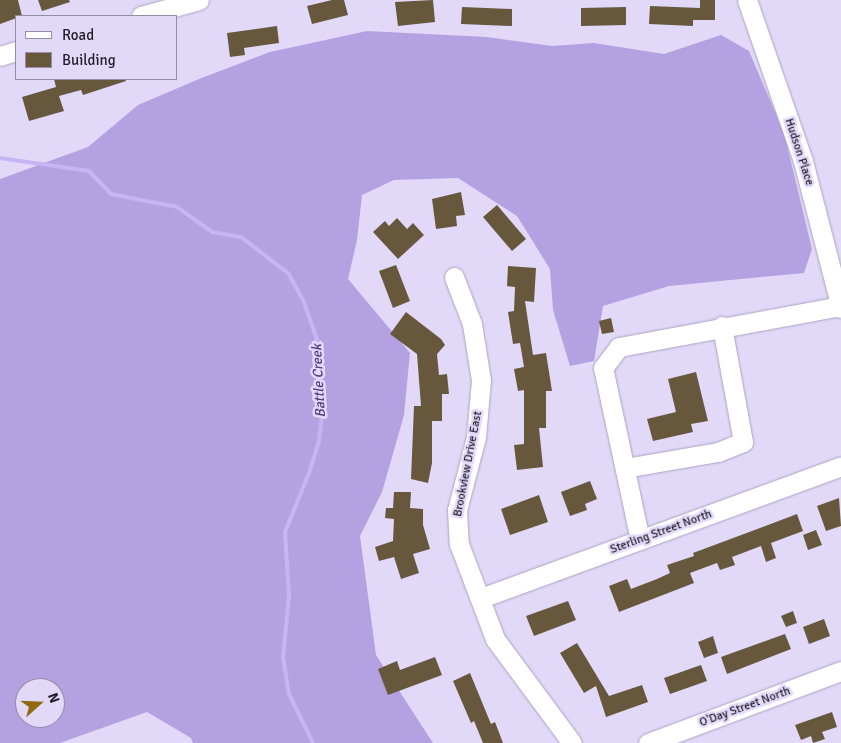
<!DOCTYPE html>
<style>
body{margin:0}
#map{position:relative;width:841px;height:743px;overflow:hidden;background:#e2d9f9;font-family:Signika,sans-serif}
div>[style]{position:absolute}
.forest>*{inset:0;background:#b4a1e1}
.stream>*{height:4px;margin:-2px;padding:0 2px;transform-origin:2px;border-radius:2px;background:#c7b4f5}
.building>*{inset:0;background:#67583d}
.roads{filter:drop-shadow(0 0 1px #aba3c1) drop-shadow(0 0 1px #aba3c1)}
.minor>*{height:19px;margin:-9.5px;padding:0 9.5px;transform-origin:9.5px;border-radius:9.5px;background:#fff}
span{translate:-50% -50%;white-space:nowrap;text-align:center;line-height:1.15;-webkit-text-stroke:5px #e2d9f9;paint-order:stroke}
.street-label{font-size:12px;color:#201d28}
.water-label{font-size:14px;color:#553985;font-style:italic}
.legend{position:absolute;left:15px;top:15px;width:162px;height:65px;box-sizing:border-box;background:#e2d9f9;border:1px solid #948ea5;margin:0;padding:6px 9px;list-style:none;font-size:15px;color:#201d28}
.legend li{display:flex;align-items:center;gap:10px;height:25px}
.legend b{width:25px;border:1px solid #948ea5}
.north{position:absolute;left:15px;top:678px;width:50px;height:50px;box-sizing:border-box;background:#e2d9f9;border:1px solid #948ea5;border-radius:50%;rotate:70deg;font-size:14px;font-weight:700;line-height:20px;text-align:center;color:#201d28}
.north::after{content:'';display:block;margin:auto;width:18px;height:22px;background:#926a12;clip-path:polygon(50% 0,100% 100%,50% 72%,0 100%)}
</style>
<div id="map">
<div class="forest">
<div style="clip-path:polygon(evenodd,367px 31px,487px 37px,552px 46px,594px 43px,664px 54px,721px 35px,749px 51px,784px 133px,812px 249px,804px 273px,669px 286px,603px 306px,594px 361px,570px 366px,553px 310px,550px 269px,517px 216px,458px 178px,394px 180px,362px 195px,357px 240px,348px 279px,410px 353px,404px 415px,382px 492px,360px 536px,376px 655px,433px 743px,193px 743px,191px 738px,147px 712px,60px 743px,0 743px,0 179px,88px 147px,138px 105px,199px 79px,270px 52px,367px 31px,25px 688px,55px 688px,55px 718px,25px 718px,25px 688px)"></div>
</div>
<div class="stream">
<div style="left:0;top:158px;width:90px;rotate:8.3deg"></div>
<div style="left:89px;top:171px;width:32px;rotate:46deg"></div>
<div style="left:111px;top:194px;width:67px;rotate:11.1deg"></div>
<div style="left:177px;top:207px;width:43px;rotate:35.5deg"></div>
<div style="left:212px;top:232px;width:29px;rotate:10deg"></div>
<div style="left:241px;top:237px;width:59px;rotate:37.5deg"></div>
<div style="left:288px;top:273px;width:31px;rotate:61deg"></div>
<div style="left:303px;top:300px;width:48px;rotate:70.4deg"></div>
<div style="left:319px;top:345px;width:71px;rotate:87.6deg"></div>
<div style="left:322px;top:416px;width:25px;rotate:97deg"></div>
<div style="left:319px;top:441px;width:34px;rotate:107deg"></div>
<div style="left:309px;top:473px;width:64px;rotate:112.1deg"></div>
<div style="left:285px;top:532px;width:64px;rotate:86.4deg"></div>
<div style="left:289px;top:596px;width:61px;rotate:95.6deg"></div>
<div style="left:283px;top:657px;width:37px;rotate:81deg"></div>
<div style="left:289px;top:694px;width:55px;rotate:63.9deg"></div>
</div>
<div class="building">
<div style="clip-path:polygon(0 0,18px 0,22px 16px,0 24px)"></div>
<div style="clip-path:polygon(38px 0,69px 0,70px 2px,42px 11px)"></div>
<div style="clip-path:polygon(332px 0,344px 0,348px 15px,312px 24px,307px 6px)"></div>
<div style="clip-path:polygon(433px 0,435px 22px,398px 26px,395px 2px)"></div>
<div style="clip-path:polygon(700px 0,715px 0,715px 20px,693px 20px,693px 26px,649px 24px,650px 6px,700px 8px)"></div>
<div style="clip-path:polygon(462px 7px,512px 9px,512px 26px,461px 24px)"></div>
<div style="clip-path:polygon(626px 7px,626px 25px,581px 26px,581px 8px)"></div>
<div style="clip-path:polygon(277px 26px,279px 43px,244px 48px,245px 55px,230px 57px,227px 33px)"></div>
<div style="clip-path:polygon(54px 79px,126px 79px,126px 81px,83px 95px,81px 90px,59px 96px,64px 111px,29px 121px,22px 97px,56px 87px)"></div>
<div style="clip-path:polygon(461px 192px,465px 215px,456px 216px,457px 226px,436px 229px,432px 199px)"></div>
<div style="clip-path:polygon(497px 205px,526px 239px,512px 251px,483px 217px)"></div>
<div style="clip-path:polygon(397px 218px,407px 229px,413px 223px,424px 235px,398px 259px,373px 232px,385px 221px,389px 226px)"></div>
<div style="clip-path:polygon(396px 265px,410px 301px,393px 308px,379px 271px)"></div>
<div style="clip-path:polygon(508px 266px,536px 268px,534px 302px,525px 301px,533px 355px,546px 353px,552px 391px,546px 391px,546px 428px,539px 428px,543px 467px,517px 470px,514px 445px,524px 444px,524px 390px,518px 391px,514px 369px,524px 367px,520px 343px,513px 344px,508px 312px,514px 311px,515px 287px,507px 286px)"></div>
<div style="clip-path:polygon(406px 312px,441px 339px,445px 345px,437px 354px,439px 375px,447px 374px,449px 394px,442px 394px,442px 421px,432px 421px,432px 463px,428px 483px,411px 479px,414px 406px,421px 406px,417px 354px,390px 334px)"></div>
<div style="clip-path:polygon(611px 318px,614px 332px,602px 334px,599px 321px)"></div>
<div style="clip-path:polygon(696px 372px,708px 421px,691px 424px,693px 432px,653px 441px,647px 419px,676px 412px,668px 379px)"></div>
<div style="clip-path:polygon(590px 481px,597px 499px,585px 504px,587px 510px,570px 516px,561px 492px)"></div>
<div style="clip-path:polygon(394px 492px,411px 492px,410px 508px,423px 509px,423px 525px,430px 549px,413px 554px,419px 573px,401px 579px,394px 557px,379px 561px,375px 547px,393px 541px,394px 519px,385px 518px,386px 508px,393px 508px)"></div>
<div style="clip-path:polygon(539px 495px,548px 522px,510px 535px,501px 509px)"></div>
<div style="clip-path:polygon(839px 498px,841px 526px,826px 531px,817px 506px)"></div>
<div style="clip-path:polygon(797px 514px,803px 531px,771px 543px,776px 558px,766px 562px,761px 546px,732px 557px,735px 565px,720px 570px,717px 563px,690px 573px,694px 583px,619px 612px,609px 586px,627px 579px,631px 589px,657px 579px,670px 573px,667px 565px,694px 556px,693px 553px)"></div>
<div style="clip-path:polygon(816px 530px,822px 545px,808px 550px,803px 535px)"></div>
<div style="clip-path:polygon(568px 601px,576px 620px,534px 636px,526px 616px)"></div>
<div style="clip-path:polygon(793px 611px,797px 623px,786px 627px,781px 616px)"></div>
<div style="clip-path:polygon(824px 619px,830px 636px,809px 644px,803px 627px)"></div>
<div style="clip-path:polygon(785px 634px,791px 649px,727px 674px,721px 657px)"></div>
<div style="clip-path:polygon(713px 636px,718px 653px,704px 658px,698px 642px)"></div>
<div style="clip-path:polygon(577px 643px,609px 696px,642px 685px,648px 702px,606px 717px,596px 686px,584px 693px,560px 653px)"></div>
<div style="clip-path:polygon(435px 657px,442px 675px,388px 695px,378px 669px,397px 661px,400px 670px)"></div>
<div style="clip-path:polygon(701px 665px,707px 681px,670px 694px,664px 678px)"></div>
<div style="clip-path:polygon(470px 673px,491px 724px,495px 722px,503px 743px,483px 743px,474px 721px,471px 723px,453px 681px)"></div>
<div style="clip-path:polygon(832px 712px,837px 727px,822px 732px,825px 739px,813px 743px,811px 736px,801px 740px,795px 725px)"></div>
</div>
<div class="roads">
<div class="minor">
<div style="left:747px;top:0;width:170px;rotate:70.8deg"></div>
<div style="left:803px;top:161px;width:152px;rotate:75.5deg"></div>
<div style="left:141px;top:16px;width:60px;rotate:-15.4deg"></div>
<div style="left:0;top:56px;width:17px;rotate:-17deg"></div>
<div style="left:454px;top:277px;width:50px;rotate:69deg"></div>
<div style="left:472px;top:324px;width:57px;rotate:80.9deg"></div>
<div style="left:481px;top:380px;width:57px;rotate:95deg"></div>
<div style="left:476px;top:437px;width:75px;rotate:104.6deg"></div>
<div style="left:457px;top:510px;width:34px;rotate:87deg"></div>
<div style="left:459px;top:544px;width:102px;rotate:69.2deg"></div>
<div style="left:495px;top:639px;width:129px;rotate:53.5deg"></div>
<div style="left:625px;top:468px;width:94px;rotate:-9.8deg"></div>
<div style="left:718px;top:452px;width:27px;rotate:-22deg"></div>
<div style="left:743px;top:442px;width:118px;rotate:-100.3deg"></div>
<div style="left:640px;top:540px;width:176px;rotate:-102.1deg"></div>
<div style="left:603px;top:368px;width:26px;rotate:-53deg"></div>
<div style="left:619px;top:347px;width:226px;rotate:-10.5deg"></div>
<div style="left:481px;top:598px;width:383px;rotate:-20.1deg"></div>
<div style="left:648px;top:743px;width:206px;rotate:-20.5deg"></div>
</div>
</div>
<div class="street-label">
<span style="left:799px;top:152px;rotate:72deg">Hudson Place</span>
<span style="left:468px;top:464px;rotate:-79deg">Brookview Drive East</span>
<span style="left:661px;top:532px;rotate:-20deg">Sterling Street North</span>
<span style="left:745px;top:707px;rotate:-20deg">O'Day Street North</span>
</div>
<div class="water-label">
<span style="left:319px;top:381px;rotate:-93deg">Battle Creek</span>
</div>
<ul class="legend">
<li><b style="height:6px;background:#fff"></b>Road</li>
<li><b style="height:14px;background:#67583d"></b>Building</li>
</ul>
<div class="north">N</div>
</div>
